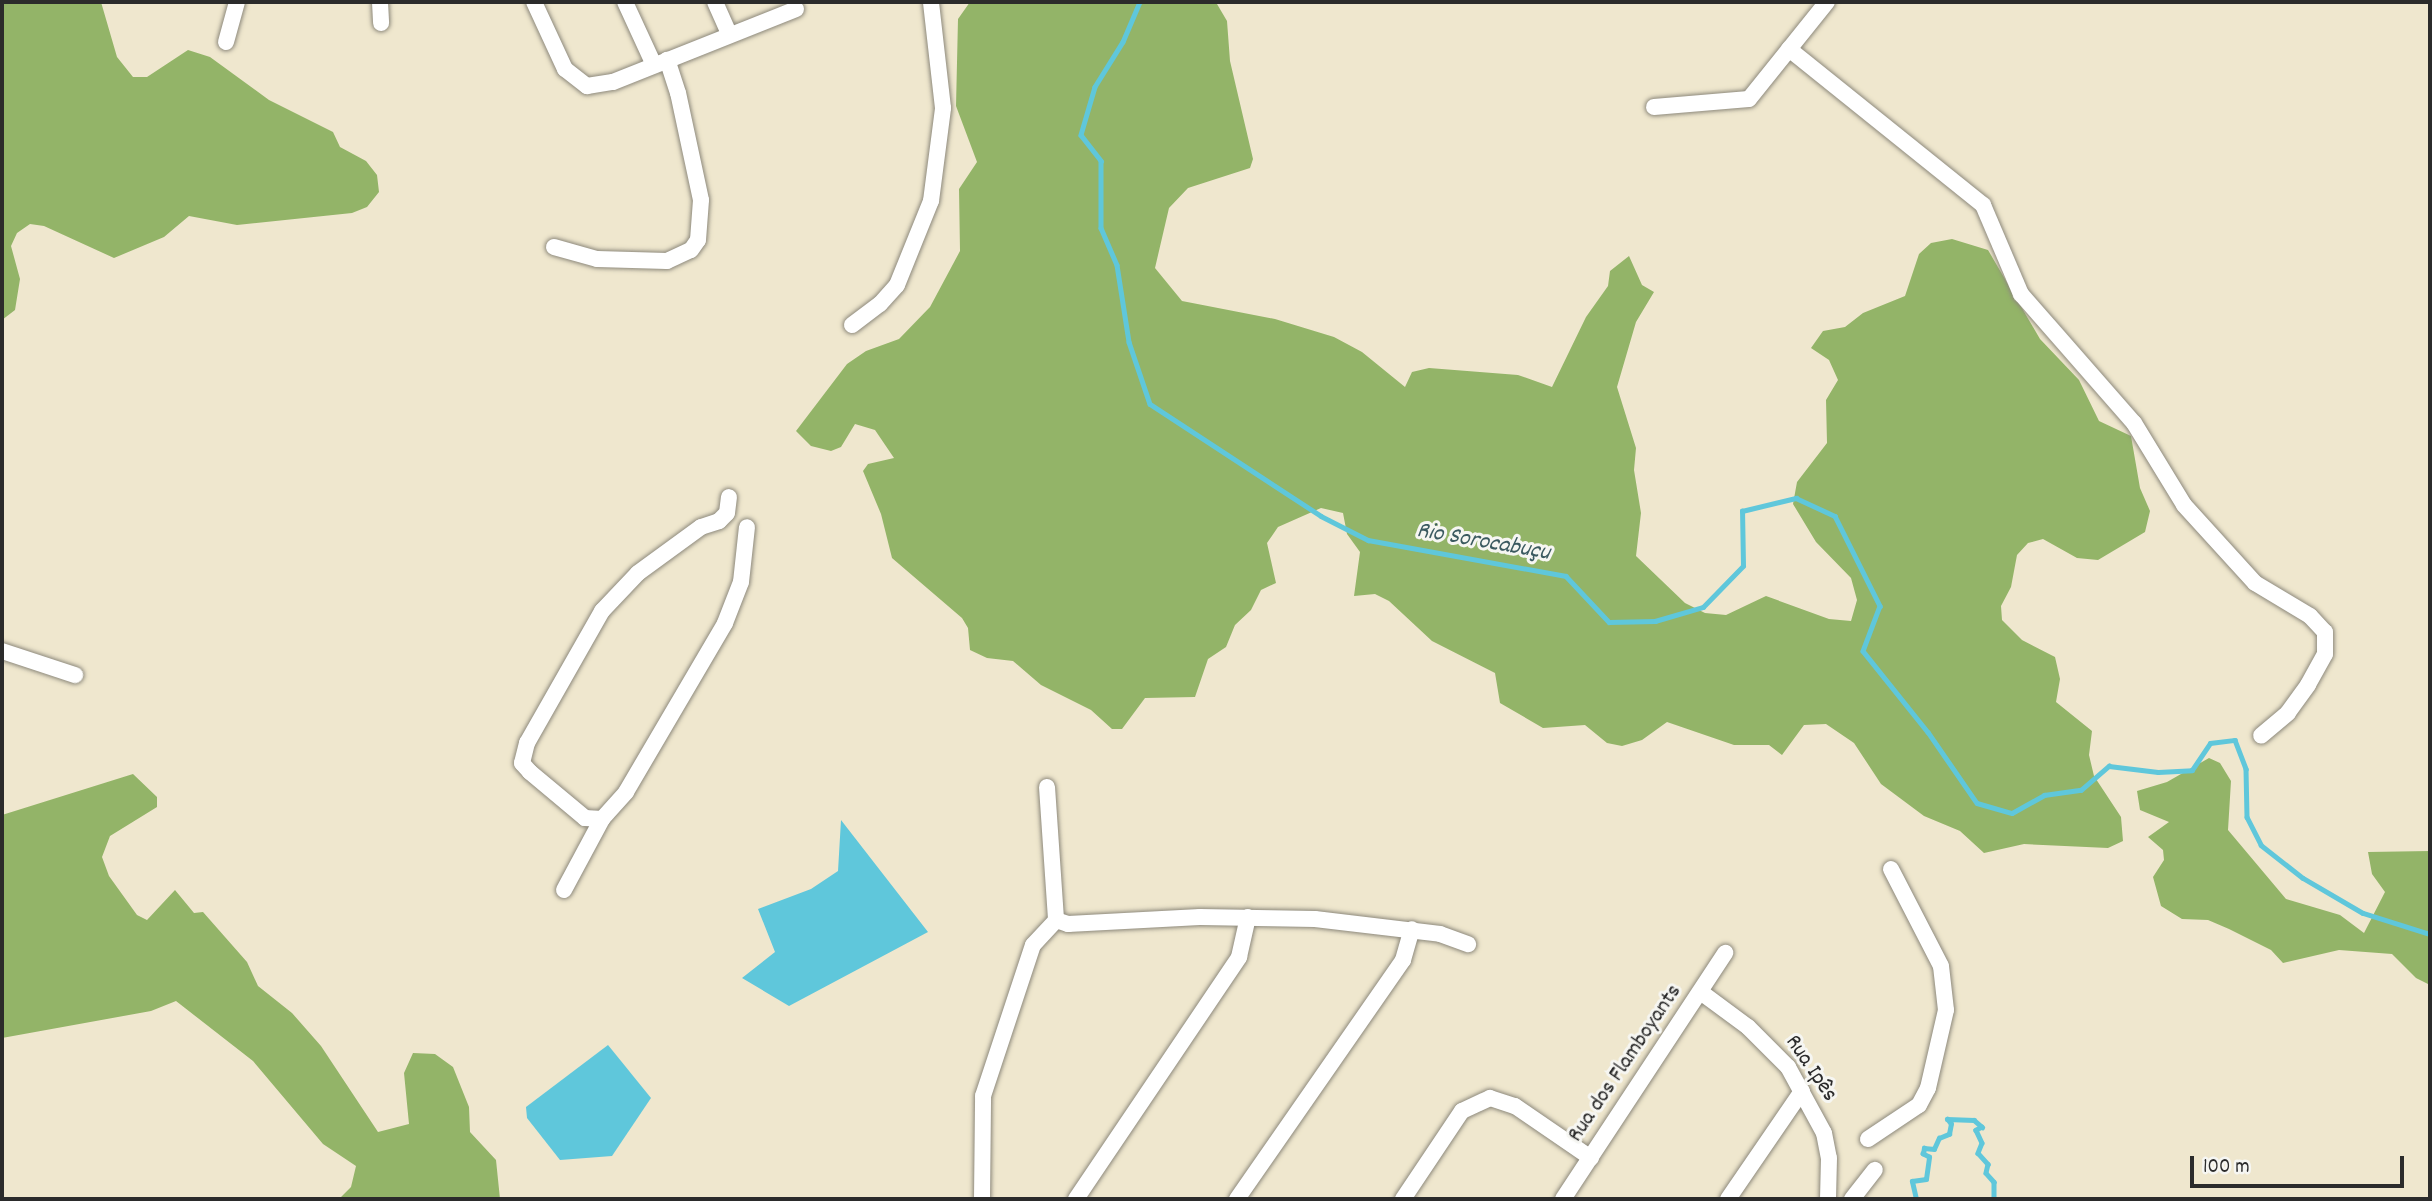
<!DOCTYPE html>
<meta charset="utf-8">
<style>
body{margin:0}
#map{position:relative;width:2432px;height:1201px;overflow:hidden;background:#efe7ce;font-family:Dekko,sans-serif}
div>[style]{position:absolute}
.forest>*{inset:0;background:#93b468}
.water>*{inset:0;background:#5fc7db}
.stream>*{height:4.5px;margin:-2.25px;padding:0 2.25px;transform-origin:2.25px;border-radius:2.25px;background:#5fc7db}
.roads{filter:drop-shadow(0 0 2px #8d897c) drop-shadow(0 0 2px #8d897c)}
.minor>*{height:16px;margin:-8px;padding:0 8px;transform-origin:8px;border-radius:8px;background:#fff}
span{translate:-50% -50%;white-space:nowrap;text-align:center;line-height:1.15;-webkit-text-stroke:6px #f6f6f2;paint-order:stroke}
.street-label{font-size:23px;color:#2b2b2b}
.water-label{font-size:24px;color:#3b5a60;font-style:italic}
.frame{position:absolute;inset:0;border:4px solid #2b2b2b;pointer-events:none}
.scale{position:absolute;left:2190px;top:1156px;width:214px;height:32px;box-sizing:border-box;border:4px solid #2b2b2b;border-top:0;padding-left:9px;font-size:21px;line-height:24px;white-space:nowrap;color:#2b2b2b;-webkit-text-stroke:5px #f6f6f2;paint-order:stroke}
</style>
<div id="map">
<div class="forest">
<div style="clip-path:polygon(2px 2px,101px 2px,117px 57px,133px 77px,147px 77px,188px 50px,210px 57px,269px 100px,333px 132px,340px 147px,366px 161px,377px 175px,379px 192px,367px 207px,352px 213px,237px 225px,189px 216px,164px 237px,114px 258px,44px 226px,30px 224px,17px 233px,11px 246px,20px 279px,15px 310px,2px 320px)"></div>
<div style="clip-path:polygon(970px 2px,1217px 4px,1227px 21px,1230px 61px,1253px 159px,1250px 168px,1188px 188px,1169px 208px,1155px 268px,1182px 301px,1275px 319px,1334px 337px,1362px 352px,1405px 387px,1412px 372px,1429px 368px,1518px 375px,1552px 387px,1586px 317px,1608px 286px,1610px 271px,1629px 256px,1642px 285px,1654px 292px,1636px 322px,1617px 387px,1636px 448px,1634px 470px,1641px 513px,1636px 556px,1685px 603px,1705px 613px,1726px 615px,1766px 596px,1829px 619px,1851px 621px,1857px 600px,1851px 578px,1816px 542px,1793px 504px,1797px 482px,1827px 443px,1826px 400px,1838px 380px,1829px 360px,1811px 348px,1823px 331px,1845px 327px,1863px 313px,1905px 296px,1919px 254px,1931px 243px,1952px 239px,1988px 250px,2040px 339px,2079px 380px,2099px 421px,2131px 436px,2140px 488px,2150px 511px,2145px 532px,2098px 560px,2077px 558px,2043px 539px,2028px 543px,2017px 555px,2011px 587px,2001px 606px,2002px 620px,2022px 640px,2055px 657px,2060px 679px,2056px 702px,2092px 731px,2089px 755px,2094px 776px,2121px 817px,2123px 841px,2108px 848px,2024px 844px,1984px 853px,1960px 831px,1924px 816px,1881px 784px,1854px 743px,1826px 724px,1804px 725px,1782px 755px,1769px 745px,1734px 745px,1667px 722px,1642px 740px,1622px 746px,1607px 743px,1585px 725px,1543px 728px,1500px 703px,1495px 673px,1432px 641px,1389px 601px,1375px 594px,1354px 596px,1360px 552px,1347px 534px,1343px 513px,1321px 508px,1278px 527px,1267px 543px,1276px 583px,1261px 590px,1251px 610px,1235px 625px,1226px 647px,1208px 659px,1195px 697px,1145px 698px,1122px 729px,1112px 729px,1091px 710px,1041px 685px,1013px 661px,987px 658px,970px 650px,968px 628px,962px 618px,892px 558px,881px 514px,863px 471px,868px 464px,894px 458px,875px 430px,855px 424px,841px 447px,831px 451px,811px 446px,796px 431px,847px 364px,866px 351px,899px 339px,930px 307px,960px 251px,959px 189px,977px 162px,956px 106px,958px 19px)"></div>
<div style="clip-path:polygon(2209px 758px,2220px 763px,2231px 781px,2228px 830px,2286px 899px,2340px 915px,2364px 933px,2385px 892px,2372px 874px,2368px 852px,2430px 851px,2430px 985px,2416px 978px,2392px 954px,2339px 950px,2283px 963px,2271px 950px,2229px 929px,2208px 920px,2182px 919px,2161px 906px,2153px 877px,2164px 860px,2163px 850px,2148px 837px,2169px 822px,2140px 810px,2137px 791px,2167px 782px)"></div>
<div style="clip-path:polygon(133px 774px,157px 797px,157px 807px,110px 836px,102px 857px,109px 876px,137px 915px,147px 920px,175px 890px,194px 913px,203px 912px,247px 962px,258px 986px,292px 1013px,321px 1046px,378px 1132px,409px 1124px,404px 1073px,413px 1053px,435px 1054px,453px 1067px,469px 1107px,470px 1132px,496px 1160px,500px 1199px,339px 1199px,351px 1187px,356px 1166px,323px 1144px,253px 1061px,176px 1001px,151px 1011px,2px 1038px,2px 815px)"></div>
</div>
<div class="water">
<div style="clip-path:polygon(841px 820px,928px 932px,789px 1006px,742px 978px,775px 952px,758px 909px,811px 889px,838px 871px)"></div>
<div style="clip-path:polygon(608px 1045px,651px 1098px,612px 1156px,560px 1160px,527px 1118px,526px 1107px)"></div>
</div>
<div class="stream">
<div style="left:1140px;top:2px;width:43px;rotate:113deg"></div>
<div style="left:1123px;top:42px;width:53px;rotate:121.9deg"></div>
<div style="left:1095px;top:87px;width:50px;rotate:106.3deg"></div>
<div style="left:1081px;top:135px;width:33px;rotate:52deg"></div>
<div style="left:1101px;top:161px;width:67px;rotate:90deg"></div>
<div style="left:1101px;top:228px;width:40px;rotate:66.6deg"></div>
<div style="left:1117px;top:265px;width:78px;rotate:81.1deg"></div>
<div style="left:1129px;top:342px;width:65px;rotate:71.3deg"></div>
<div style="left:1150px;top:404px;width:204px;rotate:33.2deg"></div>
<div style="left:1321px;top:516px;width:53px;rotate:27.1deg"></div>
<div style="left:1368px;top:540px;width:201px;rotate:10.3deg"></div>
<div style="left:1566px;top:576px;width:63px;rotate:46.9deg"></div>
<div style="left:1609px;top:622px;width:46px;rotate:-1.2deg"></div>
<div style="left:1655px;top:621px;width:50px;rotate:-16.3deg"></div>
<div style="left:1703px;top:607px;width:57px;rotate:-45.7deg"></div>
<div style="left:1743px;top:566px;width:55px;rotate:-91deg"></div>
<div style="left:1742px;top:511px;width:56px;rotate:-13.5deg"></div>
<div style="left:1796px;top:498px;width:43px;rotate:24.8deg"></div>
<div style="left:1835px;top:516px;width:101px;rotate:63.4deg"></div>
<div style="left:1880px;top:606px;width:48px;rotate:110.7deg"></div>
<div style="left:1863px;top:651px;width:104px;rotate:51.3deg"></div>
<div style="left:1928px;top:732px;width:86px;rotate:55.4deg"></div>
<div style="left:1977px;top:803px;width:36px;rotate:16deg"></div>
<div style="left:2012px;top:813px;width:37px;rotate:-29deg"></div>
<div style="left:2044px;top:795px;width:37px;rotate:-8deg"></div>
<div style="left:2081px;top:790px;width:37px;rotate:-41deg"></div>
<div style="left:2109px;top:766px;width:49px;rotate:7deg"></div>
<div style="left:2158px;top:772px;width:34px;rotate:-3deg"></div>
<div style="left:2192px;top:770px;width:32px;rotate:-56deg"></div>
<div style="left:2210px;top:743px;width:25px;rotate:-7deg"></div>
<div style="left:2235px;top:740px;width:31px;rotate:69deg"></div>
<div style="left:2246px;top:769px;width:48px;rotate:88.8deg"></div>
<div style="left:2247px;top:817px;width:31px;rotate:63deg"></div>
<div style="left:2261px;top:845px;width:53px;rotate:38.2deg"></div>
<div style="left:2303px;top:878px;width:69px;rotate:30.3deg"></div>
<div style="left:2363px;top:913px;width:70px;rotate:17.4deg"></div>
<div style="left:1916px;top:1199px;width:18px;rotate:-103deg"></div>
<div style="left:1912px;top:1181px;width:14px;rotate:-8deg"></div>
<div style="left:1926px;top:1179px;width:22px;rotate:-82deg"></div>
<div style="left:1929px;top:1157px;width:7px;rotate:-153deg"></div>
<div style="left:1923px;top:1154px;width:6px;rotate:-81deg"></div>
<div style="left:1924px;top:1148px;width:10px;rotate:6deg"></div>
<div style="left:1934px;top:1149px;width:12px;rotate:-66deg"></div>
<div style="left:1939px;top:1138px;width:11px;rotate:-22deg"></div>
<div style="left:1949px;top:1134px;width:10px;rotate:-79deg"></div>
<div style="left:1951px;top:1124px;width:6px;rotate:-129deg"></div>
<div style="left:1947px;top:1119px;width:27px;rotate:2deg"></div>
<div style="left:1974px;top:1120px;width:11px;rotate:41deg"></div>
<div style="left:1982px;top:1127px;width:7px;rotate:153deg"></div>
<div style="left:1976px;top:1130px;width:14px;rotate:65deg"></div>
<div style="left:1982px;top:1143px;width:11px;rotate:112deg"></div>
<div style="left:1978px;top:1153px;width:15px;rotate:48deg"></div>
<div style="left:1988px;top:1164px;width:9px;rotate:103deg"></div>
<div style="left:1986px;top:1173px;width:12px;rotate:48deg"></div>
<div style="left:1994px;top:1182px;width:17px;rotate:90deg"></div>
</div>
<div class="roads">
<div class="minor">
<div style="left:380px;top:2px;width:21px;rotate:87deg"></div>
<div style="left:534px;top:2px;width:74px;rotate:65.2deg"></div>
<div style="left:565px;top:69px;width:28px;rotate:38deg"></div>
<div style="left:587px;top:86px;width:26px;rotate:-9deg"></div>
<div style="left:613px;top:82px;width:197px;rotate:-21.7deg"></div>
<div style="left:625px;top:2px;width:69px;rotate:65.3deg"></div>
<div style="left:715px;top:2px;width:36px;rotate:66deg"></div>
<div style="left:226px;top:42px;width:41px;rotate:-74.6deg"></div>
<div style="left:1789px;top:49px;width:249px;rotate:38.8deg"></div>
<div style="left:1983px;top:205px;width:97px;rotate:66.9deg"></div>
<div style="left:2021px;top:294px;width:171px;rotate:48.8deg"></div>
<div style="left:2134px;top:423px;width:96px;rotate:58.6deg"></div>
<div style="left:2184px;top:505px;width:105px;rotate:47.7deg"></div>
<div style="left:2255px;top:583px;width:64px;rotate:31deg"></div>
<div style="left:2310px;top:616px;width:22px;rotate:47deg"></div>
<div style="left:2325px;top:632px;width:22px;rotate:90deg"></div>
<div style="left:2325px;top:654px;width:35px;rotate:119deg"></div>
<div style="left:2308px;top:685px;width:34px;rotate:126deg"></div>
<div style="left:2288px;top:713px;width:35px;rotate:140deg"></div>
<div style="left:1654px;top:107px;width:95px;rotate:-4.8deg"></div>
<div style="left:1749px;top:99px;width:124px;rotate:-51.2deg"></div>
<div style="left:554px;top:247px;width:45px;rotate:15.6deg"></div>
<div style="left:597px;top:259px;width:70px;rotate:1.6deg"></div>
<div style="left:667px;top:261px;width:26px;rotate:-25deg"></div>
<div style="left:691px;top:250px;width:12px;rotate:-55deg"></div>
<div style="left:698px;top:240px;width:40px;rotate:-85.7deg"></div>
<div style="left:701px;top:200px;width:109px;rotate:-102.1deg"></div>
<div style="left:678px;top:93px;width:35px;rotate:-108deg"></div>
<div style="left:852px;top:325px;width:35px;rotate:-37deg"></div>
<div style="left:880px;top:304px;width:25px;rotate:-48deg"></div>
<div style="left:897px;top:285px;width:91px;rotate:-68deg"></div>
<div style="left:931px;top:201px;width:94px;rotate:-82.6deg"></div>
<div style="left:943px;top:108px;width:107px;rotate:-96.5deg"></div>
<div style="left:2px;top:651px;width:77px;rotate:18.2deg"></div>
<div style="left:1047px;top:787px;width:133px;rotate:86.1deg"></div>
<div style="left:602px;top:819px;width:17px;rotate:-177deg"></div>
<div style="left:585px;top:818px;width:72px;rotate:-140.1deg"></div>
<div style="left:530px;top:772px;width:12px;rotate:-132deg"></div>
<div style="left:522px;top:763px;width:21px;rotate:-76deg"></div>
<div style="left:527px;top:743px;width:152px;rotate:-60.4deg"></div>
<div style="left:602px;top:611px;width:52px;rotate:-46.5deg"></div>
<div style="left:638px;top:573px;width:78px;rotate:-36.1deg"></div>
<div style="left:701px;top:527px;width:19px;rotate:-18deg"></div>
<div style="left:719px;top:521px;width:11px;rotate:-45deg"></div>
<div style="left:727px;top:513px;width:16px;rotate:-83deg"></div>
<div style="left:564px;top:890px;width:81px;rotate:-61.8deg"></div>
<div style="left:602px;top:819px;width:36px;rotate:-48deg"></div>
<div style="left:626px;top:792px;width:196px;rotate:-59.6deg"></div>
<div style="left:725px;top:623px;width:44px;rotate:-68.7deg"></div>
<div style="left:741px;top:582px;width:55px;rotate:-83.8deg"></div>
<div style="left:1056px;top:920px;width:13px;rotate:18deg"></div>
<div style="left:1068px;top:924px;width:132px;rotate:-3deg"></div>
<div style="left:1200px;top:917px;width:115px;rotate:1deg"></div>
<div style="left:1315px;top:919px;width:126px;rotate:6.8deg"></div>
<div style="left:1440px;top:934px;width:30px;rotate:20deg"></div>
<div style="left:1702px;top:993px;width:57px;rotate:36.5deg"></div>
<div style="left:1748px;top:1027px;width:57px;rotate:45deg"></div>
<div style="left:1788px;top:1067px;width:75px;rotate:61.4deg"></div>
<div style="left:1824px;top:1133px;width:25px;rotate:79deg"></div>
<div style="left:1829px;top:1158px;width:41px;rotate:91.4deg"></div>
<div style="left:1868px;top:1139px;width:61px;rotate:-33.7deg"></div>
<div style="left:1919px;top:1105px;width:19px;rotate:-62deg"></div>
<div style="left:1928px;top:1088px;width:80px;rotate:-77deg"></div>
<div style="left:1946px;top:1010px;width:44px;rotate:-96.5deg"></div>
<div style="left:1941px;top:966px;width:109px;rotate:-117.3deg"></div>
<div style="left:982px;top:1199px;width:103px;rotate:-89.4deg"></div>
<div style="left:983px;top:1096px;width:159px;rotate:-71.7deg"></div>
<div style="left:1033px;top:945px;width:34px;rotate:-47deg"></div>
<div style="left:1076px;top:1199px;width:292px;rotate:-56deg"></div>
<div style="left:1239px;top:957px;width:41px;rotate:-77.3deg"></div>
<div style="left:1237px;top:1199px;width:291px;rotate:-55.2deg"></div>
<div style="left:1403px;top:960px;width:32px;rotate:-74deg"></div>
<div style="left:1403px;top:1199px;width:106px;rotate:-56.2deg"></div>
<div style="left:1462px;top:1111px;width:31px;rotate:-25deg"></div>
<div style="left:1490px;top:1098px;width:26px;rotate:18deg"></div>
<div style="left:1515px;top:1106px;width:92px;rotate:34.4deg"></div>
<div style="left:1563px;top:1199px;width:295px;rotate:-56.6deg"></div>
<div style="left:1728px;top:1199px;width:131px;rotate:-55.6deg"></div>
<div style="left:1852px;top:1199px;width:37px;rotate:-52deg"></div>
</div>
</div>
<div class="street-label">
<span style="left:1626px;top:1064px;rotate:-56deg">Rua dos Flamboyants</span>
<span style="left:1810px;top:1069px;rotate:56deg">Rua Ipês</span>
</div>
<div class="water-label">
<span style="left:1483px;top:543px;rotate:10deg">Rio Sorocabuçu</span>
</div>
<div class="frame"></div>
<div class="scale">100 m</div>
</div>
